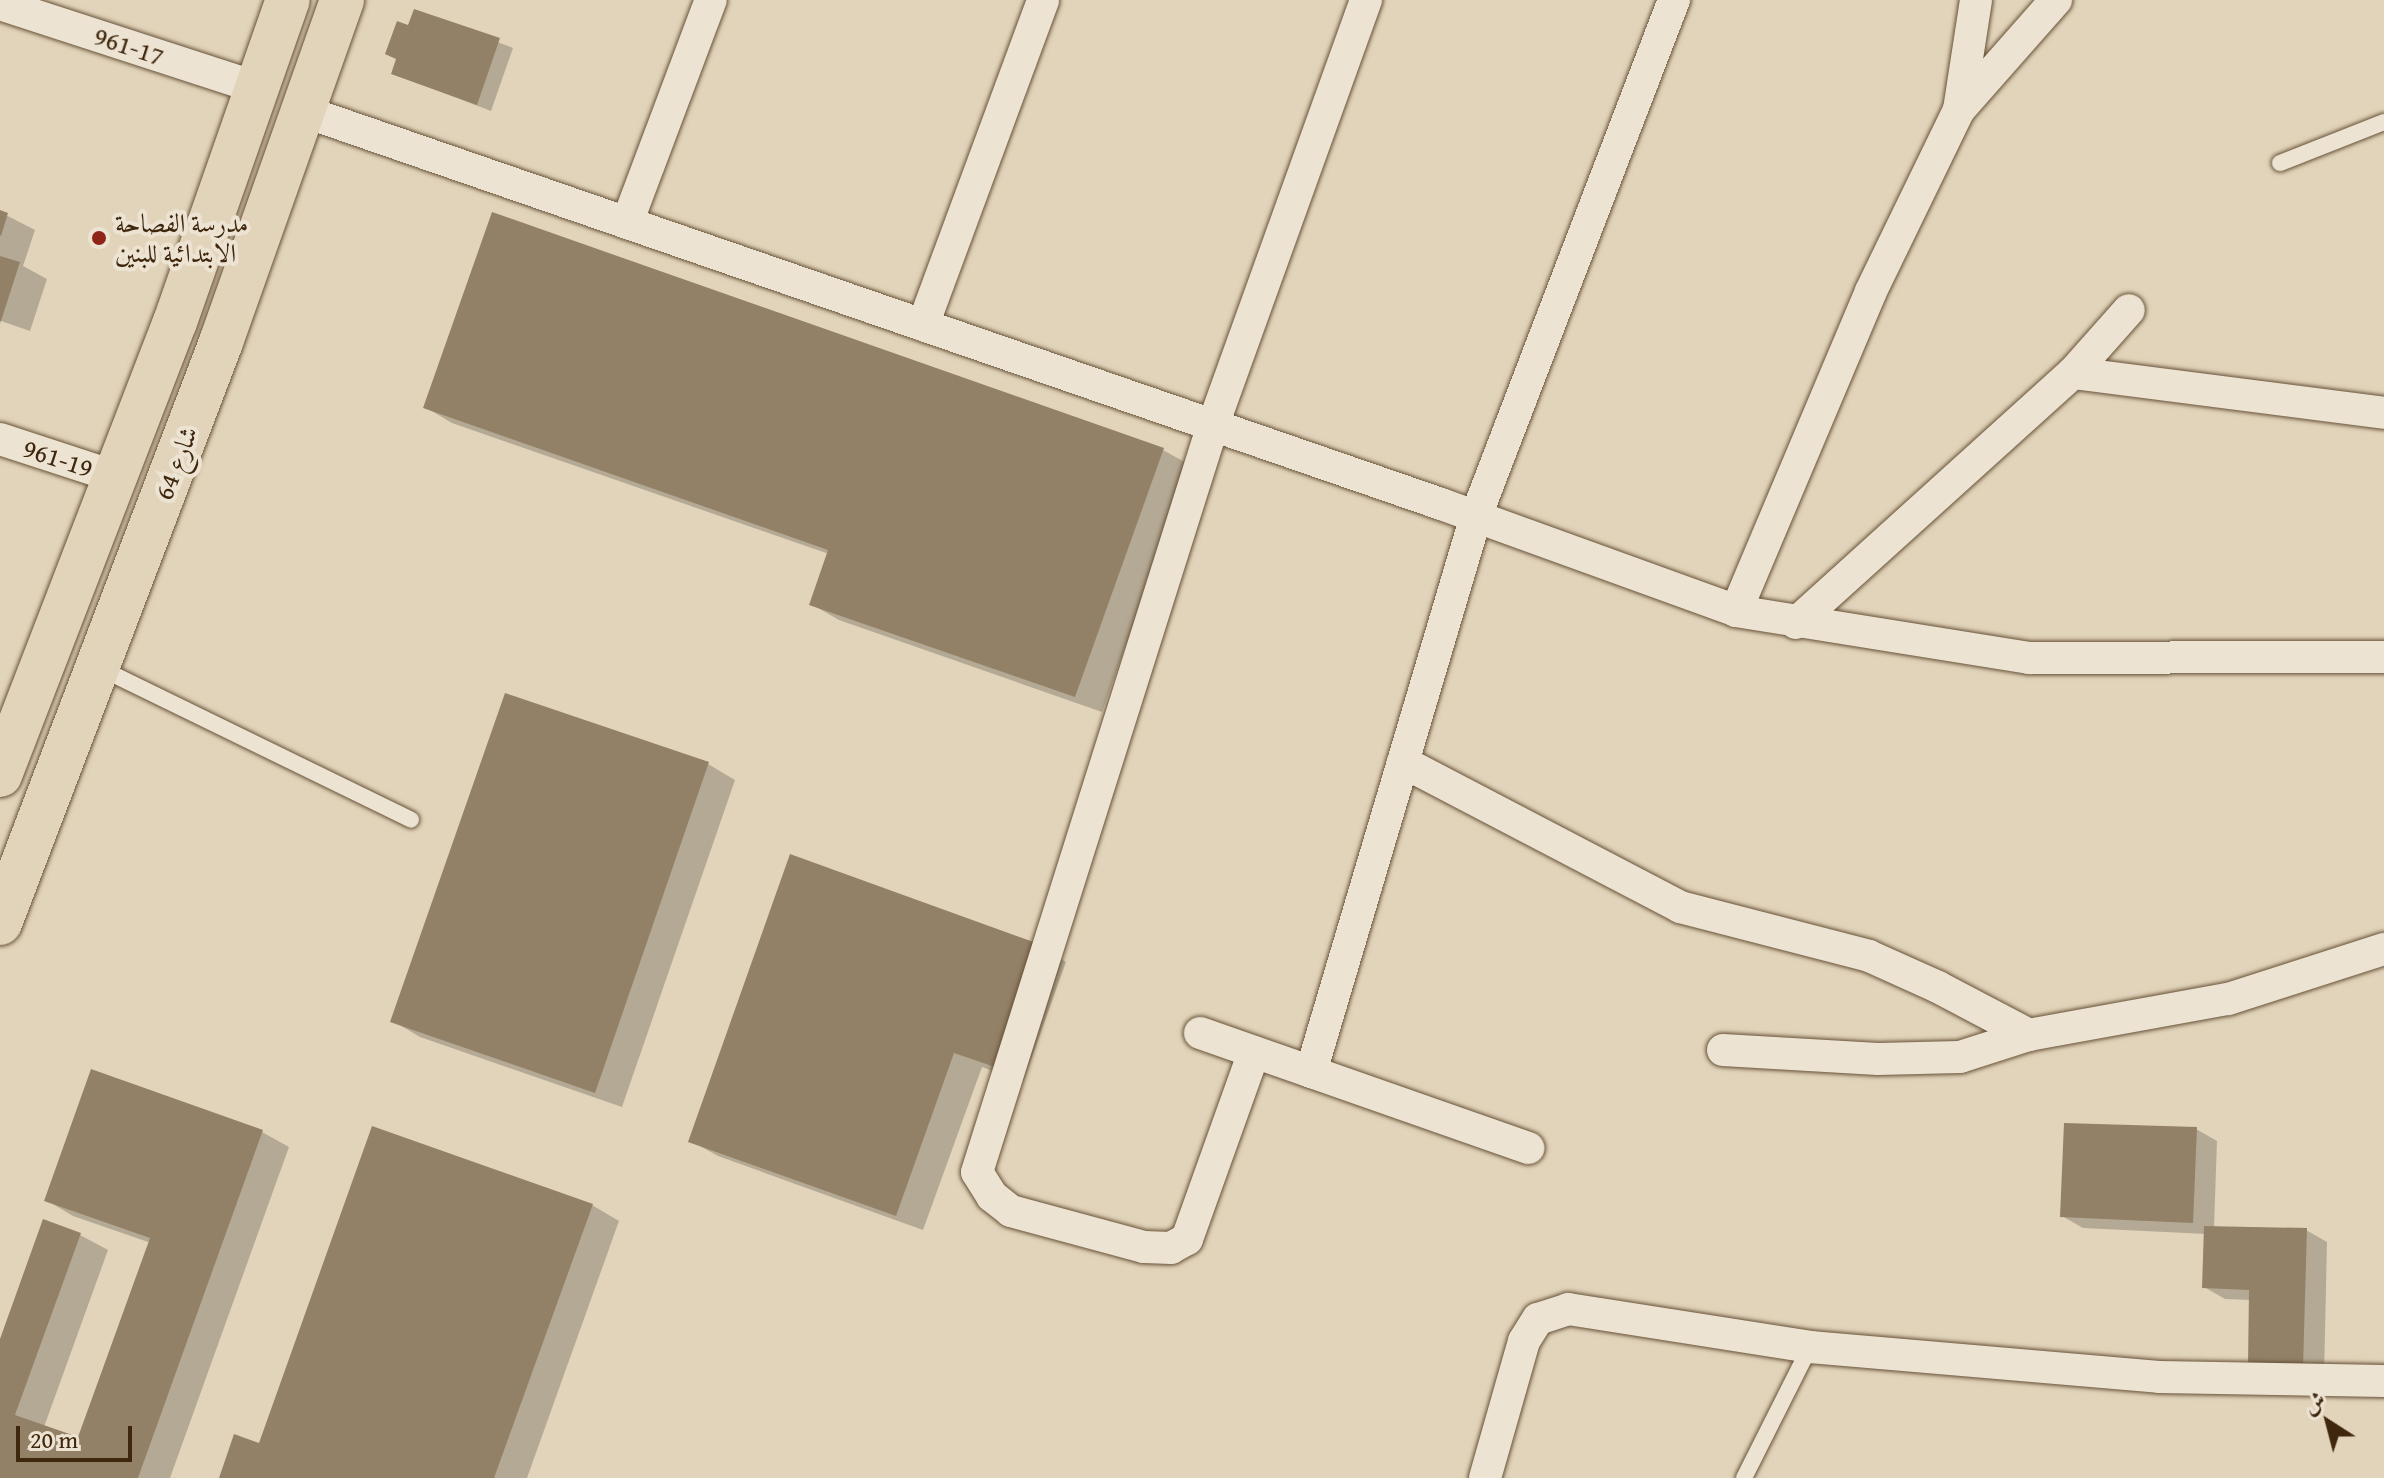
<!DOCTYPE html>
<meta charset="utf-8">
<style>
body{margin:0}
#map{position:relative;width:2384px;height:1478px;overflow:hidden;background:#e2d4ba;font-family:"Gentium Book Plus",Amiri,serif}
div>[style]{position:absolute}
.shadow>*{inset:0;background:#0003}
.building>*{inset:0;background:#938167}
.roads{filter:drop-shadow(0 0 2px #675238) drop-shadow(0 0 2px #675238)}
.lane>*{height:16px;margin:-8px;padding:0 8px;transform-origin:8px;border-radius:8px;background:#ece3d2}
.street>*{height:32px;margin:-16px;padding:0 16px;transform-origin:16px;border-radius:16px;background:#ece3d2}
.primary>*{height:44px;margin:-22px;padding:0 22px;transform-origin:22px;border-radius:22px;background:#e2d4ba}
.dots>*{width:22px;height:22px;translate:-50% -50%;box-sizing:border-box;border:4px solid #ece3d2;border-radius:50%}
span{translate:-50% -50%;white-space:nowrap;text-align:center;line-height:1.15;-webkit-text-stroke:8px #ece3d2;paint-order:stroke}
.street-label{font-size:26px;color:#3e270d}
.poi-label{font-size:26px;color:#3e270d}
.left{translate:0 -50%;text-align:left}
.north{position:absolute;left:2288px;top:1382px;width:80px;height:80px;-webkit-text-stroke:6px #ece3d2;paint-order:stroke;rotate:324deg;font-size:22px;font-weight:700;line-height:32px;text-align:center;color:#3e270d}
.north::after{content:'';display:block;margin:auto;width:28px;height:36px;background:#3e270d;clip-path:polygon(50% 0,100% 100%,50% 72%,0 100%)}
.scale{position:absolute;left:16px;top:1426px;width:116px;height:36px;box-sizing:border-box;border:4px solid #3e270d;border-top:0;padding-left:10px;font-size:24px;line-height:28px;white-space:nowrap;color:#3e270d;-webkit-text-stroke:6px #ece3d2;paint-order:stroke}
</style>
<div id="map">
<div class="shadow">
<div style="clip-path:polygon(415px 11px,513px 48px,491px 111px,394px 74px)"></div>
<div style="clip-path:polygon(0 212px,35px 230px,23px 266px,47px 279px,30px 331px,1px 321px,0 324px)"></div>
<div style="clip-path:polygon(425px 407px,1163px 450px,1190px 465px,1102px 712px,839px 620px,811px 604px,829px 554px,452px 423px)"></div>
<div style="clip-path:polygon(708px 764px,735px 780px,622px 1107px,420px 1037px,393px 1021px)"></div>
<div style="clip-path:polygon(1039px 946px,1066px 962px,1023px 1082px,982px 1067px,923px 1230px,718px 1156px,691px 1141px)"></div>
<div style="clip-path:polygon(2196px 1129px,2217px 1141px,2214px 1228px,2306px 1230px,2327px 1242px,2324px 1379px,2271px 1376px,2251px 1300px,2225px 1299px,2204px 1287px,2206px 1234px,2083px 1228px,2062px 1216px)"></div>
<div style="clip-path:polygon(262px 1132px,289px 1147px,170px 1478px,0 1478px,0 1345px,80px 1235px,108px 1250px,44px 1427px,80px 1440px,151px 1243px,73px 1216px,46px 1200px)"></div>
<div style="clip-path:polygon(592px 1205px,619px 1221px,527px 1478px,221px 1478px)"></div>
</div>
<div class="building">
<div style="clip-path:polygon(414px 9px,500px 38px,477px 105px,391px 74px,396px 59px,385px 54px,397px 21px,408px 25px)"></div>
<div style="clip-path:polygon(0 210px,8px 213px,1px 236px,0 235px)"></div>
<div style="clip-path:polygon(492px 212px,1164px 448px,1075px 697px,809px 605px,828px 550px,423px 408px)"></div>
<div style="clip-path:polygon(0 256px,20px 262px,1px 321px,0 321px)"></div>
<div style="clip-path:polygon(505px 693px,709px 762px,595px 1093px,390px 1022px)"></div>
<div style="clip-path:polygon(790px 854px,1039px 944px,995px 1067px,954px 1053px,896px 1216px,688px 1142px)"></div>
<div style="clip-path:polygon(91px 1069px,263px 1130px,138px 1478px,0 1478px,0 1339px,43px 1219px,81px 1233px,15px 1415px,78px 1437px,150px 1238px,44px 1201px)"></div>
<div style="clip-path:polygon(2064px 1123px,2197px 1127px,2193px 1223px,2060px 1217px)"></div>
<div style="clip-path:polygon(372px 1126px,593px 1204px,494px 1478px,219px 1478px,234px 1434px,259px 1443px)"></div>
<div style="clip-path:polygon(2204px 1226px,2307px 1228px,2303px 1368px,2248px 1365px,2249px 1290px,2202px 1288px)"></div>
</div>
<div class="roads">
<div class="lane">
<div style="left:2280px;top:163px;width:112px;rotate:-21.5deg"></div>
<div style="left:100px;top:668px;width:346px;rotate:26deg"></div>
<div style="left:1744px;top:1478px;width:147px;rotate:-63.3deg"></div>
</div>
<div class="street">
<div style="left:0;top:4px;width:271px;rotate:18deg"></div>
<div style="left:1959px;top:110px;width:111px;rotate:-81.2deg"></div>
<div style="left:303px;top:111px;width:1204px;rotate:19.05deg"></div>
<div style="left:1441px;top:504px;width:314px;rotate:19.9deg"></div>
<div style="left:1736px;top:611px;width:297px;rotate:9.1deg"></div>
<div style="left:2029px;top:658px;width:355px;rotate:-0.2deg"></div>
<div style="left:627px;top:223px;width:238px;rotate:-69.4deg"></div>
<div style="left:923px;top:325px;width:346px;rotate:-69.7deg"></div>
<div style="left:2073px;top:373px;width:314px;rotate:7.3deg"></div>
<div style="left:0;top:439px;width:122px;rotate:18.1deg"></div>
<div style="left:1736px;top:611px;width:347px;rotate:-67.1deg"></div>
<div style="left:1871px;top:291px;width:201px;rotate:-64.1deg"></div>
<div style="left:1959px;top:110px;width:147px;rotate:-48.6deg"></div>
<div style="left:1796px;top:623px;width:373px;rotate:-42.1deg"></div>
<div style="left:2073px;top:373px;width:84px;rotate:-48.4deg"></div>
<div style="left:1403px;top:762px;width:313px;rotate:27.6deg"></div>
<div style="left:1680px;top:907px;width:195px;rotate:14.5deg"></div>
<div style="left:1869px;top:956px;width:76px;rotate:24.2deg"></div>
<div style="left:1938px;top:987px;width:103px;rotate:27.8deg"></div>
<div style="left:1200px;top:1033px;width:348px;rotate:19.3deg"></div>
<div style="left:1723px;top:1050px;width:155px;rotate:3.3deg"></div>
<div style="left:1878px;top:1059px;width:82px;rotate:-1.4deg"></div>
<div style="left:1960px;top:1057px;width:72px;rotate:-17.7deg"></div>
<div style="left:2029px;top:1035px;width:202px;rotate:-10.3deg"></div>
<div style="left:2228px;top:999px;width:164px;rotate:-17.8deg"></div>
<div style="left:1254px;top:1052px;width:199px;rotate:109.7deg"></div>
<div style="left:1187px;top:1239px;width:18px;rotate:151deg"></div>
<div style="left:1171px;top:1248px;width:27px;rotate:-178deg"></div>
<div style="left:1144px;top:1247px;width:138px;rotate:-164.9deg"></div>
<div style="left:1011px;top:1211px;width:24px;rotate:-142deg"></div>
<div style="left:992px;top:1196px;width:28px;rotate:-122deg"></div>
<div style="left:977px;top:1172px;width:783px;rotate:-72.47deg"></div>
<div style="left:1213px;top:425px;width:452px;rotate:-70.2deg"></div>
<div style="left:1311px;top:1072px;width:580px;rotate:-73.47deg"></div>
<div style="left:1476px;top:516px;width:553px;rotate:-69.01deg"></div>
<div style="left:1485px;top:1478px;width:142px;rotate:-74.1deg"></div>
<div style="left:1524px;top:1341px;width:26px;rotate:-58deg"></div>
<div style="left:1538px;top:1319px;width:32px;rotate:-18deg"></div>
<div style="left:1568px;top:1309px;width:245px;rotate:8.9deg"></div>
<div style="left:1810px;top:1347px;width:350px;rotate:4.9deg"></div>
<div style="left:2159px;top:1377px;width:225px;rotate:1deg"></div>
</div>
<div class="primary">
<div style="left:0;top:775px;width:486px;rotate:-68.9deg"></div>
<div style="left:175px;top:322px;width:341px;rotate:-70.7deg"></div>
<div style="left:0;top:923px;width:622px;rotate:-69.17deg"></div>
<div style="left:221px;top:342px;width:363px;rotate:-70.5deg"></div>
</div>
</div>
<div class="dots">
<div style="left:99px;top:238px;background:#8f2418"></div>
</div>
<div class="street-label">
<span style="left:129px;top:46px;rotate:18deg">961-17</span>
<span style="left:58px;top:458px;rotate:18deg">961-19</span>
<span style="left:176px;top:463px;rotate:-69deg">شارع 64</span>
</div>
<div class="poi-label">
<span class="left" style="left:115px;top:238px">مدرسة الفصاحة<br>الابتدائية للبنين</span>
</div>
<div class="north">ش</div>
<div class="scale">20 m</div>
</div>
